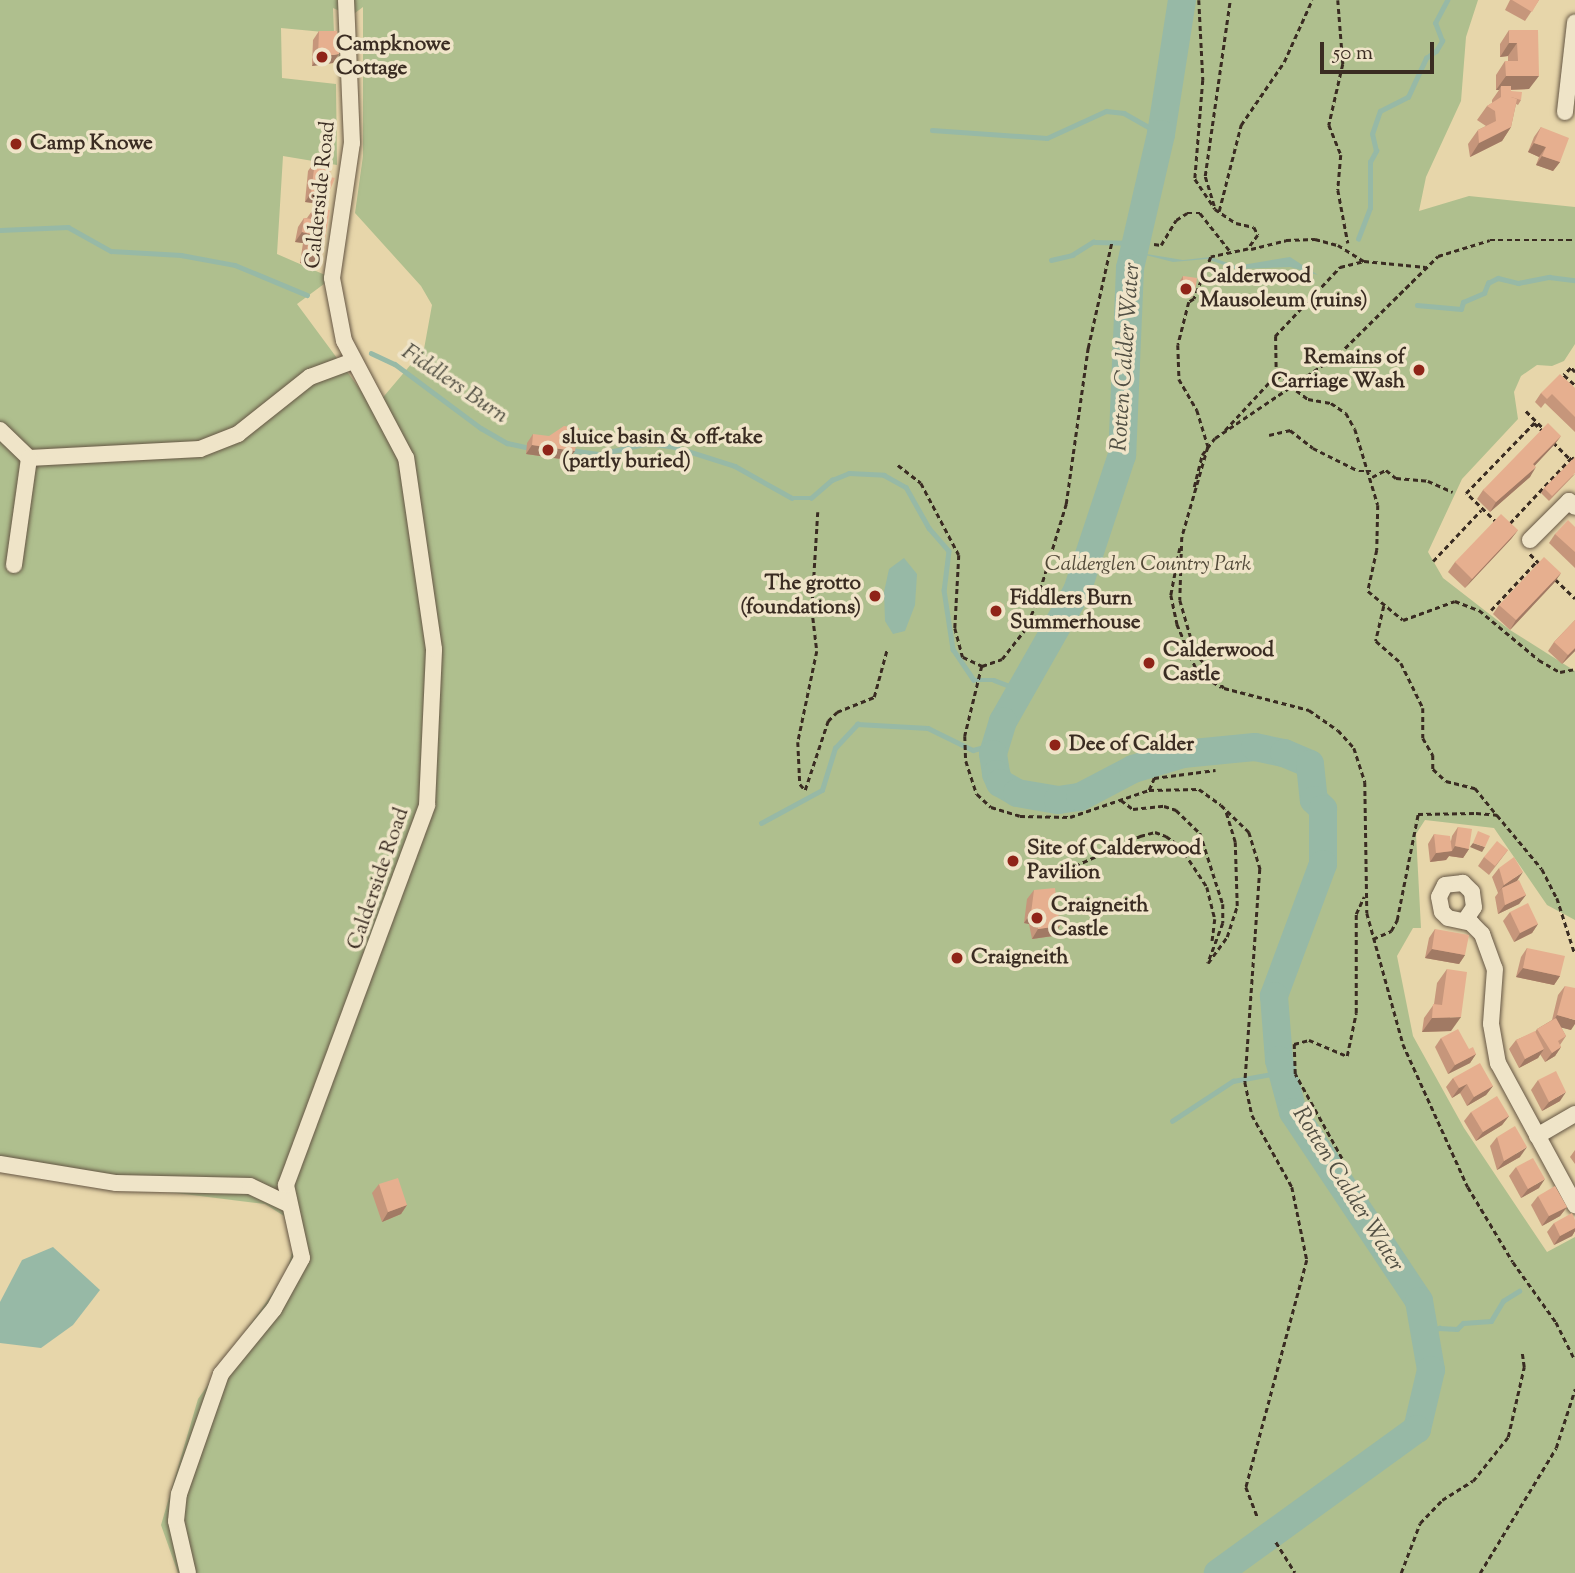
<!DOCTYPE html>
<style>
body{margin:0}
#map{position:relative;width:1575px;height:1573px;overflow:hidden;background:#e7d6aa;font-family:"Sorts Mill Goudy",serif}
div>[style]{position:absolute}
.green>*{inset:0;background:#afbf8e}
.water>*{inset:0;background:#97b9a6}
.stream>*{height:4.5px;margin:-2.25px;padding:0 2.25px;transform-origin:2.25px;border-radius:2.25px;background:#97b9a6}
.river>*{height:28px;margin:-14px;padding:0 14px;transform-origin:14px;border-radius:14px;background:#97b9a6}
.path>*{height:2.5px;margin-top:-1.25px;transform-origin:0;background:repeating-linear-gradient(90deg,#3a2c22 0 5px,transparent 0 8.5px)}
.roads{filter:drop-shadow(0 0 2px #655644) drop-shadow(0 0 2px #655644)}
.minor>*{height:16px;margin:-8px;padding:0 8px;transform-origin:8px;border-radius:8px;background:#efe4c8}
.wall>*{inset:0;background:#c6967b}
.shaded-wall>*{inset:0;background:#a17a64}
.building>*{inset:0;background:#e6af8f}
.dots>*{width:19px;height:19px;translate:-50% -50%;box-sizing:border-box;border:4px solid #efe4c8;border-radius:50%}
span{translate:-50% -50%;white-space:nowrap;text-align:center;line-height:1.15;-webkit-text-stroke:7px #efe4c8;paint-order:stroke}
.poi-label{font-size:21px;color:#3a2c22;font-weight:700}
.left{translate:0 -50%;text-align:left}
.right{translate:-100% -50%;text-align:right}
.street-label{font-size:21px;color:#3a2c22}
.park-label{font-size:21px;color:#514938;font-style:italic}
.water-label{font-size:23px;color:#514f43;font-style:italic}
.scale{position:absolute;left:1320px;top:42px;width:114px;height:32px;box-sizing:border-box;border:4px solid #3a2c22;border-top:0;padding-left:9px;font-size:21px;line-height:24px;white-space:nowrap;color:#3a2c22;-webkit-text-stroke:5px #efe4c8;paint-order:stroke}
</style>
<div id="map">
<div class="green">
<div style="clip-path:polygon(evenodd,0 0,1478px 0,1466px 37px,1461px 101px,1426px 177px,1419px 211px,1469px 196px,1575px 207px,1575px 344px,1564px 361px,1552px 366px,1537px 365px,1521px 376px,1514px 392px,1518px 419px,1462px 479px,1428px 552px,1443px 578px,1510px 630px,1575px 671px,1575px 920px,1547px 905px,1494px 828px,1425px 820px,1416px 834px,1421px 928px,1413px 928px,1397px 956px,1413px 1036px,1464px 1128px,1547px 1252px,1575px 1237px,1575px 1573px,178px 1573px,161px 1525px,198px 1399px,286px 1274px,293px 1249px,284px 1216px,265px 1204px,0 1171px,0 0,363px 7px,363px 156px,355px 213px,421px 286px,432px 305px,424px 349px,379px 402px,399px 442px,297px 304px,332px 278px,277px 254px,283px 156px,337px 165px,336px 84px,282px 78px,281px 28px,334px 33px,333px 8px,351px 16px,363px 7px)"></div>
</div>
<div class="water">
<div style="clip-path:polygon(1134px 252px,1183px 260px,1211px 257px,1236px 266px,1290px 257px,1318px 275px,1290px 267px,1235px 269px,1207px 259px,1173px 262px)"></div>
<div style="clip-path:polygon(904px 558px,917px 574px,915px 605px,905px 631px,893px 634px,885px 621px,884px 592px,889px 569px)"></div>
<div style="clip-path:polygon(53px 1247px,100px 1290px,73px 1325px,41px 1348px,0 1343px,0 1302px,22px 1260px)"></div>
</div>
<div class="stream">
<div style="left:932px;top:130px;width:115px;rotate:4deg"></div>
<div style="left:1047px;top:138px;width:65px;rotate:-24.6deg"></div>
<div style="left:1106px;top:111px;width:18px;rotate:6deg"></div>
<div style="left:1124px;top:113px;width:43px;rotate:29.6deg"></div>
<div style="left:0;top:230px;width:68px;rotate:-2.5deg"></div>
<div style="left:68px;top:227px;width:49px;rotate:29.2deg"></div>
<div style="left:111px;top:251px;width:70px;rotate:3.3deg"></div>
<div style="left:181px;top:255px;width:55px;rotate:10.5deg"></div>
<div style="left:235px;top:265px;width:78px;rotate:22.6deg"></div>
<div style="left:1358px;top:239px;width:33px;rotate:-69deg"></div>
<div style="left:1370px;top:208px;width:46px;rotate:-90deg"></div>
<div style="left:1370px;top:162px;width:13px;rotate:-61deg"></div>
<div style="left:1376px;top:151px;width:17px;rotate:-103deg"></div>
<div style="left:1372px;top:134px;width:24px;rotate:-71deg"></div>
<div style="left:1380px;top:111px;width:31px;rotate:-27deg"></div>
<div style="left:1408px;top:97px;width:43px;rotate:-65.2deg"></div>
<div style="left:1426px;top:58px;width:12px;rotate:-35deg"></div>
<div style="left:1436px;top:51px;width:12px;rotate:-59deg"></div>
<div style="left:1442px;top:41px;width:19px;rotate:-111deg"></div>
<div style="left:1435px;top:23px;width:26px;rotate:-62deg"></div>
<div style="left:1051px;top:260px;width:22px;rotate:-13deg"></div>
<div style="left:1072px;top:255px;width:25px;rotate:-32deg"></div>
<div style="left:1093px;top:242px;width:43px;rotate:1.3deg"></div>
<div style="left:1417px;top:305px;width:44px;rotate:5.2deg"></div>
<div style="left:1461px;top:309px;width:7px;rotate:-74deg"></div>
<div style="left:1463px;top:302px;width:23px;rotate:-23deg"></div>
<div style="left:1484px;top:293px;width:11px;rotate:-68deg"></div>
<div style="left:1488px;top:283px;width:11px;rotate:-27deg"></div>
<div style="left:1498px;top:278px;width:21px;rotate:14deg"></div>
<div style="left:1518px;top:283px;width:32px;rotate:-11deg"></div>
<div style="left:1549px;top:277px;width:26px;rotate:7deg"></div>
<div style="left:371px;top:353px;width:26px;rotate:25deg"></div>
<div style="left:395px;top:364px;width:107px;rotate:36.7deg"></div>
<div style="left:481px;top:428px;width:30px;rotate:30deg"></div>
<div style="left:507px;top:443px;width:24px;rotate:12deg"></div>
<div style="left:570px;top:450px;width:30px;rotate:8deg"></div>
<div style="left:600px;top:454px;width:50px;rotate:-12.7deg"></div>
<div style="left:649px;top:443px;width:26px;rotate:9deg"></div>
<div style="left:675px;top:447px;width:63px;rotate:17.6deg"></div>
<div style="left:735px;top:466px;width:65px;rotate:29.3deg"></div>
<div style="left:792px;top:498px;width:19px"></div>
<div style="left:811px;top:498px;width:28px;rotate:-41deg"></div>
<div style="left:832px;top:480px;width:18px;rotate:-22deg"></div>
<div style="left:849px;top:473px;width:35px;rotate:3deg"></div>
<div style="left:884px;top:475px;width:25px;rotate:29deg"></div>
<div style="left:906px;top:487px;width:47px;rotate:60.7deg"></div>
<div style="left:929px;top:528px;width:30px;rotate:49deg"></div>
<div style="left:949px;top:551px;width:39px;rotate:97deg"></div>
<div style="left:944px;top:590px;width:60px;rotate:81.3deg"></div>
<div style="left:953px;top:649px;width:37px;rotate:56deg"></div>
<div style="left:974px;top:680px;width:20px"></div>
<div style="left:994px;top:680px;width:25px;rotate:21deg"></div>
<div style="left:761px;top:823px;width:69px;rotate:-28.4deg"></div>
<div style="left:822px;top:790px;width:44px;rotate:-72.8deg"></div>
<div style="left:835px;top:748px;width:33px;rotate:-47deg"></div>
<div style="left:857px;top:724px;width:71px;rotate:3.2deg"></div>
<div style="left:928px;top:728px;width:50px;rotate:26.1deg"></div>
<div style="left:973px;top:750px;width:23px;rotate:-15deg"></div>
<div style="left:1172px;top:1121px;width:73px;rotate:-33.3deg"></div>
<div style="left:1233px;top:1081px;width:51px;rotate:-10.2deg"></div>
<div style="left:1425px;top:1335px;width:16px;rotate:-27deg"></div>
<div style="left:1439px;top:1328px;width:18px;rotate:3deg"></div>
<div style="left:1457px;top:1329px;width:8px;rotate:-45deg"></div>
<div style="left:1463px;top:1323px;width:28px;rotate:-4deg"></div>
<div style="left:1491px;top:1321px;width:23px;rotate:-59deg"></div>
<div style="left:1503px;top:1301px;width:19px;rotate:-32deg"></div>
</div>
<div class="river">
<div style="left:1182px;top:0;width:136px;rotate:98.9deg"></div>
<div style="left:1161px;top:134px;width:138px;rotate:103deg"></div>
<div style="left:1130px;top:268px;width:187px;rotate:92.4deg"></div>
<div style="left:1122px;top:455px;width:143px;rotate:108.3deg"></div>
<div style="left:1077px;top:591px;width:150px;rotate:119.6deg"></div>
<div style="left:1003px;top:721px;width:34px;rotate:107deg"></div>
<div style="left:993px;top:754px;width:20px;rotate:81deg"></div>
<div style="left:996px;top:774px;width:10px;rotate:66deg"></div>
<div style="left:1000px;top:783px;width:20px;rotate:30deg"></div>
<div style="left:1017px;top:793px;width:42px;rotate:9.7deg"></div>
<div style="left:1058px;top:800px;width:22px;rotate:-8deg"></div>
<div style="left:1080px;top:797px;width:60px;rotate:-27.8deg"></div>
<div style="left:1133px;top:769px;width:52px;rotate:-16.7deg"></div>
<div style="left:1183px;top:754px;width:72px;rotate:-5.6deg"></div>
<div style="left:1255px;top:747px;width:30px;rotate:12deg"></div>
<div style="left:1284px;top:753px;width:28px;rotate:23deg"></div>
<div style="left:1310px;top:764px;width:36px;rotate:84deg"></div>
<div style="left:1314px;top:800px;width:13px;rotate:45deg"></div>
<div style="left:1323px;top:809px;width:55px;rotate:90deg"></div>
<div style="left:1323px;top:864px;width:141px;rotate:110.4deg"></div>
<div style="left:1274px;top:996px;width:64px;rotate:85.5deg"></div>
<div style="left:1279px;top:1060px;width:54px;rotate:74.9deg"></div>
<div style="left:1293px;top:1112px;width:227px;rotate:56.3deg"></div>
<div style="left:1419px;top:1301px;width:70px;rotate:80.1deg"></div>
<div style="left:1431px;top:1370px;width:61px;rotate:103.3deg"></div>
<div style="left:1417px;top:1429px;width:246px;rotate:144.1deg"></div>
</div>
<div class="path">
<div style="left:1199px;top:0;width:80px;rotate:87.1deg"></div>
<div style="left:1203px;top:80px;width:99px;rotate:94.6deg"></div>
<div style="left:1195px;top:179px;width:36px;rotate:56deg"></div>
<div style="left:1215px;top:209px;width:25px;rotate:34deg"></div>
<div style="left:1236px;top:223px;width:18px;rotate:13deg"></div>
<div style="left:1254px;top:227px;width:9px;rotate:63deg"></div>
<div style="left:1258px;top:235px;width:17px;rotate:126deg"></div>
<div style="left:1248px;top:249px;width:38px;rotate:168deg"></div>
<div style="left:1211px;top:257px;width:45px;rotate:112deg"></div>
<div style="left:1194px;top:299px;width:6px;rotate:149deg"></div>
<div style="left:1189px;top:302px;width:44px;rotate:104.3deg"></div>
<div style="left:1178px;top:345px;width:34px;rotate:88deg"></div>
<div style="left:1179px;top:379px;width:36px;rotate:60deg"></div>
<div style="left:1197px;top:410px;width:39px;rotate:73deg"></div>
<div style="left:1208px;top:447px;width:94px;rotate:106.1deg"></div>
<div style="left:1182px;top:537px;width:63px;rotate:91.8deg"></div>
<div style="left:1180px;top:600px;width:54px;rotate:73.9deg"></div>
<div style="left:1195px;top:652px;width:46px;rotate:51.1deg"></div>
<div style="left:1224px;top:688px;width:88px;rotate:14.5deg"></div>
<div style="left:1309px;top:710px;width:35px;rotate:35deg"></div>
<div style="left:1338px;top:730px;width:24px;rotate:48deg"></div>
<div style="left:1354px;top:748px;width:36px;rotate:72deg"></div>
<div style="left:1365px;top:782px;width:131px;rotate:89.1deg"></div>
<div style="left:1367px;top:913px;width:136px;rotate:74.6deg"></div>
<div style="left:1403px;top:1044px;width:157px;rotate:65.6deg"></div>
<div style="left:1468px;top:1187px;width:87px;rotate:59deg"></div>
<div style="left:1513px;top:1262px;width:74px;rotate:54.4deg"></div>
<div style="left:1556px;top:1322px;width:42px;rotate:63.4deg"></div>
<div style="left:1338px;top:0;width:64px;rotate:85.5deg"></div>
<div style="left:1343px;top:64px;width:63px;rotate:102.9deg"></div>
<div style="left:1329px;top:125px;width:32px;rotate:68deg"></div>
<div style="left:1341px;top:155px;width:35px;rotate:95deg"></div>
<div style="left:1338px;top:190px;width:54px;rotate:79.3deg"></div>
<div style="left:1214px;top:206px;width:31px;rotate:-107deg"></div>
<div style="left:1205px;top:176px;width:178px;rotate:-81.9deg"></div>
<div style="left:1219px;top:211px;width:89px;rotate:-75.7deg"></div>
<div style="left:1241px;top:125px;width:76px;rotate:-55.7deg"></div>
<div style="left:1284px;top:62px;width:68px;rotate:-65.7deg"></div>
<div style="left:1154px;top:244px;width:7px;rotate:8deg"></div>
<div style="left:1161px;top:245px;width:29px;rotate:-59deg"></div>
<div style="left:1176px;top:220px;width:13px;rotate:-32deg"></div>
<div style="left:1187px;top:213px;width:13px"></div>
<div style="left:1200px;top:213px;width:48px;rotate:51.7deg"></div>
<div style="left:1251px;top:249px;width:36px;rotate:-14deg"></div>
<div style="left:1286px;top:240px;width:29px;rotate:-2deg"></div>
<div style="left:1315px;top:239px;width:24px;rotate:15deg"></div>
<div style="left:1338px;top:245px;width:31px;rotate:32deg"></div>
<div style="left:1575px;top:372px;width:6px;rotate:-135deg"></div>
<div style="left:1571px;top:368px;width:10px;rotate:135deg"></div>
<div style="left:1564px;top:375px;width:15px;rotate:42deg"></div>
<div style="left:1276px;top:375px;width:39px;rotate:-91deg"></div>
<div style="left:1275px;top:336px;width:95px;rotate:-46.7deg"></div>
<div style="left:1340px;top:267px;width:25px;rotate:-14deg"></div>
<div style="left:1364px;top:261px;width:62px;rotate:5.5deg"></div>
<div style="left:1526px;top:411px;width:25px;rotate:45deg"></div>
<div style="left:1225px;top:430px;width:75px;rotate:-47.2deg"></div>
<div style="left:1276px;top:375px;width:40px;rotate:37deg"></div>
<div style="left:1308px;top:399px;width:23px;rotate:10deg"></div>
<div style="left:1331px;top:403px;width:18px;rotate:34deg"></div>
<div style="left:1346px;top:413px;width:18px;rotate:61deg"></div>
<div style="left:1355px;top:429px;width:79px;rotate:73.2deg"></div>
<div style="left:1378px;top:505px;width:45px;rotate:91.3deg"></div>
<div style="left:1377px;top:550px;width:42px;rotate:102.4deg"></div>
<div style="left:1368px;top:591px;width:45px;rotate:39.6deg"></div>
<div style="left:1403px;top:620px;width:55px;rotate:-20.1deg"></div>
<div style="left:1455px;top:601px;width:26px;rotate:21deg"></div>
<div style="left:1479px;top:610px;width:78px;rotate:39.8deg"></div>
<div style="left:1539px;top:660px;width:24px;rotate:30deg"></div>
<div style="left:1560px;top:672px;width:15px;rotate:-11deg"></div>
<div style="left:1269px;top:435px;width:22px;rotate:-13deg"></div>
<div style="left:1290px;top:430px;width:29px;rotate:38deg"></div>
<div style="left:1313px;top:448px;width:51px;rotate:26.6deg"></div>
<div style="left:1359px;top:471px;width:12px"></div>
<div style="left:1553px;top:442px;width:24px;rotate:45deg"></div>
<div style="left:898px;top:465px;width:29px;rotate:38deg"></div>
<div style="left:921px;top:483px;width:81px;rotate:62.2deg"></div>
<div style="left:959px;top:555px;width:73px;rotate:93.1deg"></div>
<div style="left:955px;top:628px;width:30px;rotate:75deg"></div>
<div style="left:963px;top:657px;width:21px;rotate:25deg"></div>
<div style="left:982px;top:666px;width:21px;rotate:-19deg"></div>
<div style="left:1002px;top:659px;width:36px;rotate:-52deg"></div>
<div style="left:1024px;top:631px;width:27px;rotate:-66deg"></div>
<div style="left:1035px;top:606px;width:107px;rotate:-73.1deg"></div>
<div style="left:1066px;top:504px;width:158px;rotate:-82deg"></div>
<div style="left:1088px;top:348px;width:110px;rotate:-77.4deg"></div>
<div style="left:1372px;top:477px;width:16px;rotate:-27deg"></div>
<div style="left:1386px;top:470px;width:13px;rotate:39deg"></div>
<div style="left:1396px;top:478px;width:32px;rotate:5deg"></div>
<div style="left:1428px;top:481px;width:27px;rotate:24deg"></div>
<div style="left:1194px;top:487px;width:33px;rotate:-76deg"></div>
<div style="left:1202px;top:455px;width:21px;rotate:-53deg"></div>
<div style="left:1215px;top:438px;width:150px;rotate:-34.1deg"></div>
<div style="left:1339px;top:354px;width:139px;rotate:-44.7deg"></div>
<div style="left:1438px;top:256px;width:54px;rotate:-17.1deg"></div>
<div style="left:1490px;top:240px;width:85px"></div>
<div style="left:818px;top:512px;width:97px;rotate:93.5deg"></div>
<div style="left:812px;top:609px;width:42px;rotate:83.2deg"></div>
<div style="left:817px;top:651px;width:93px;rotate:101.8deg"></div>
<div style="left:798px;top:742px;width:42px;rotate:87.3deg"></div>
<div style="left:800px;top:784px;width:8px;rotate:50deg"></div>
<div style="left:805px;top:790px;width:73px;rotate:-71.6deg"></div>
<div style="left:828px;top:721px;width:13px;rotate:-45deg"></div>
<div style="left:837px;top:712px;width:40px;rotate:-22deg"></div>
<div style="left:874px;top:697px;width:50px;rotate:-74.8deg"></div>
<div style="left:1497px;top:523px;width:43px;rotate:-135.9deg"></div>
<div style="left:1466px;top:493px;width:98px;rotate:-45.8deg"></div>
<div style="left:1534px;top:423px;width:13px;rotate:42deg"></div>
<div style="left:1510px;top:523px;width:91px;rotate:-46.8deg"></div>
<div style="left:1572px;top:457px;width:4px;rotate:45deg"></div>
<div style="left:1180px;top:548px;width:48px;rotate:100.8deg"></div>
<div style="left:1171px;top:595px;width:30px;rotate:78deg"></div>
<div style="left:1177px;top:624px;width:53px;rotate:66.8deg"></div>
<div style="left:1198px;top:673px;width:27px;rotate:31deg"></div>
<div style="left:1530px;top:554px;width:14px;rotate:45deg"></div>
<div style="left:1433px;top:561px;width:70px;rotate:-46.7deg"></div>
<div style="left:1555px;top:579px;width:28px;rotate:44deg"></div>
<div style="left:1384px;top:606px;width:36px;rotate:103deg"></div>
<div style="left:1376px;top:641px;width:33px;rotate:41deg"></div>
<div style="left:1401px;top:663px;width:50px;rotate:63.9deg"></div>
<div style="left:1423px;top:708px;width:30px;rotate:90deg"></div>
<div style="left:1423px;top:738px;width:20px;rotate:60deg"></div>
<div style="left:1433px;top:755px;width:14px;rotate:90deg"></div>
<div style="left:1433px;top:769px;width:18px;rotate:43deg"></div>
<div style="left:1446px;top:781px;width:30px;rotate:14deg"></div>
<div style="left:1475px;top:788px;width:35px;rotate:51deg"></div>
<div style="left:1491px;top:610px;width:67px;rotate:-46.8deg"></div>
<div style="left:982px;top:666px;width:72px;rotate:103.7deg"></div>
<div style="left:965px;top:736px;width:25px;rotate:88deg"></div>
<div style="left:966px;top:761px;width:35px;rotate:72deg"></div>
<div style="left:977px;top:794px;width:19px;rotate:43deg"></div>
<div style="left:991px;top:807px;width:30px;rotate:17deg"></div>
<div style="left:1020px;top:816px;width:50px;rotate:1.1deg"></div>
<div style="left:1070px;top:817px;width:83px;rotate:-18.9deg"></div>
<div style="left:1149px;top:790px;width:13px;rotate:-67deg"></div>
<div style="left:1154px;top:778px;width:62px;rotate:-7.5deg"></div>
<div style="left:1149px;top:790px;width:50px;rotate:-1.1deg"></div>
<div style="left:1199px;top:789px;width:27px;rotate:36deg"></div>
<div style="left:1121px;top:800px;width:15px;rotate:37deg"></div>
<div style="left:1133px;top:809px;width:31px;rotate:-6deg"></div>
<div style="left:1164px;top:806px;width:13px;rotate:18deg"></div>
<div style="left:1176px;top:810px;width:33px;rotate:44deg"></div>
<div style="left:1200px;top:833px;width:75px;rotate:72.1deg"></div>
<div style="left:1223px;top:904px;width:19px;rotate:90deg"></div>
<div style="left:1223px;top:923px;width:43px;rotate:110.6deg"></div>
<div style="left:1208px;top:963px;width:32px;rotate:-54deg"></div>
<div style="left:1227px;top:937px;width:33px;rotate:-72deg"></div>
<div style="left:1237px;top:906px;width:64px;rotate:-91.8deg"></div>
<div style="left:1235px;top:842px;width:34px;rotate:-107deg"></div>
<div style="left:1221px;top:805px;width:39px;rotate:44deg"></div>
<div style="left:1249px;top:832px;width:39px;rotate:73deg"></div>
<div style="left:1260px;top:869px;width:214px;rotate:94deg"></div>
<div style="left:1245px;top:1082px;width:34px;rotate:78deg"></div>
<div style="left:1252px;top:1115px;width:82px;rotate:60.9deg"></div>
<div style="left:1292px;top:1187px;width:75px;rotate:78.4deg"></div>
<div style="left:1307px;top:1260px;width:235px;rotate:105deg"></div>
<div style="left:1246px;top:1487px;width:33px;rotate:69deg"></div>
<div style="left:1075px;top:866px;width:72px;rotate:-24.8deg"></div>
<div style="left:1140px;top:836px;width:16px;rotate:-15deg"></div>
<div style="left:1155px;top:832px;width:12px;rotate:20deg"></div>
<div style="left:1166px;top:836px;width:17px;rotate:36deg"></div>
<div style="left:1180px;top:846px;width:49px;rotate:56.6deg"></div>
<div style="left:1207px;top:887px;width:33px;rotate:76deg"></div>
<div style="left:1215px;top:919px;width:25px;rotate:97deg"></div>
<div style="left:1373px;top:939px;width:20px;rotate:-24deg"></div>
<div style="left:1391px;top:931px;width:13px;rotate:-61deg"></div>
<div style="left:1397px;top:920px;width:108px;rotate:-78.8deg"></div>
<div style="left:1418px;top:814px;width:58px;rotate:-1deg"></div>
<div style="left:1476px;top:813px;width:21px;rotate:5deg"></div>
<div style="left:1497px;top:815px;width:70px;rotate:50.2deg"></div>
<div style="left:1542px;top:869px;width:33px;rotate:63deg"></div>
<div style="left:1557px;top:898px;width:59px;rotate:72.2deg"></div>
<div style="left:1346px;top:1166px;width:105px;rotate:-119deg"></div>
<div style="left:1295px;top:1074px;width:30px;rotate:-92deg"></div>
<div style="left:1294px;top:1044px;width:16px;rotate:-15deg"></div>
<div style="left:1309px;top:1040px;width:41px;rotate:22.8deg"></div>
<div style="left:1347px;top:1056px;width:44px;rotate:-78.2deg"></div>
<div style="left:1356px;top:1013px;width:99px;rotate:-90deg"></div>
<div style="left:1356px;top:914px;width:19px;rotate:-65deg"></div>
<div style="left:1276px;top:1542px;width:36px;rotate:58deg"></div>
<div style="left:1401px;top:1573px;width:53px;rotate:-69.2deg"></div>
<div style="left:1420px;top:1523px;width:32px;rotate:-46deg"></div>
<div style="left:1442px;top:1500px;width:36px;rotate:-32deg"></div>
<div style="left:1473px;top:1481px;width:56px;rotate:-51.5deg"></div>
<div style="left:1508px;top:1437px;width:72px;rotate:-77.1deg"></div>
<div style="left:1524px;top:1367px;width:14px;rotate:-98deg"></div>
<div style="left:1480px;top:1573px;width:146px;rotate:-58.7deg"></div>
<div style="left:1556px;top:1448px;width:62px;rotate:-72.1deg"></div>
</div>
<div class="roads">
<div class="minor">
<div style="left:1565px;top:112px;width:90px;rotate:-83.6deg"></div>
<div style="left:0;top:430px;width:40px;rotate:44deg"></div>
<div style="left:29px;top:458px;width:171px;rotate:-3deg"></div>
<div style="left:200px;top:449px;width:41px;rotate:-21.5deg"></div>
<div style="left:238px;top:434px;width:92px;rotate:-38.4deg"></div>
<div style="left:310px;top:377px;width:46px;rotate:-20.4deg"></div>
<div style="left:1530px;top:540px;width:55px;rotate:-45deg"></div>
<div style="left:1569px;top:501px;width:8px;rotate:45deg"></div>
<div style="left:14px;top:565px;width:108px;rotate:-82deg"></div>
<div style="left:1466px;top:919px;width:14px;rotate:-56deg"></div>
<div style="left:1474px;top:907px;width:15px;rotate:-98deg"></div>
<div style="left:1472px;top:892px;width:13px;rotate:-135deg"></div>
<div style="left:1463px;top:883px;width:18px;rotate:174deg"></div>
<div style="left:1445px;top:885px;width:13px;rotate:117deg"></div>
<div style="left:1439px;top:897px;width:15px;rotate:79deg"></div>
<div style="left:1442px;top:912px;width:8px;rotate:45deg"></div>
<div style="left:1448px;top:918px;width:24px;rotate:12deg"></div>
<div style="left:1471px;top:923px;width:16px;rotate:45deg"></div>
<div style="left:1482px;top:934px;width:37px;rotate:70deg"></div>
<div style="left:1495px;top:969px;width:55px;rotate:94.2deg"></div>
<div style="left:1491px;top:1024px;width:40px;rotate:80deg"></div>
<div style="left:1498px;top:1063px;width:162px;rotate:61.5deg"></div>
<div style="left:1537px;top:1136px;width:44px;rotate:-30.1deg"></div>
<div style="left:0;top:1164px;width:118px;rotate:9.3deg"></div>
<div style="left:116px;top:1183px;width:134px;rotate:1.3deg"></div>
<div style="left:250px;top:1186px;width:44px;rotate:25.4deg"></div>
<div style="left:188px;top:1573px;width:53px;rotate:-103deg"></div>
<div style="left:176px;top:1521px;width:27px;rotate:-84deg"></div>
<div style="left:179px;top:1494px;width:127px;rotate:-70.7deg"></div>
<div style="left:221px;top:1374px;width:84px;rotate:-50.8deg"></div>
<div style="left:274px;top:1309px;width:58px;rotate:-61.2deg"></div>
<div style="left:302px;top:1258px;width:75px;rotate:-102.4deg"></div>
<div style="left:286px;top:1185px;width:405px;rotate:-69.6deg"></div>
<div style="left:427px;top:805px;width:156px;rotate:-87.4deg"></div>
<div style="left:434px;top:649px;width:193px;rotate:-98.3deg"></div>
<div style="left:406px;top:458px;width:132px;rotate:-117.9deg"></div>
<div style="left:344px;top:341px;width:64px;rotate:-100.8deg"></div>
<div style="left:332px;top:278px;width:136px;rotate:-81.6deg"></div>
<div style="left:352px;top:143px;width:143px;rotate:-92.4deg"></div>
</div>
</div>
<div class="wall">
<div style="clip-path:polygon(1510px 0,1539px 0,1525px 21px,1505px 10px)"></div>
<div style="clip-path:polygon(1509px 30px,1538px 30px,1529px 89px,1511px 90px,1511px 91px,1521px 100px,1518px 105px,1516px 104px,1511px 127px,1502px 141px,1470px 157px,1468px 144px,1478px 130px,1486px 126px,1477px 120px,1487px 106px,1492px 103px,1492px 100px,1499px 90px,1496px 90px,1496px 75px,1505px 61px,1508px 61px,1508px 56px,1500px 57px,1500px 44px)"></div>
<div style="clip-path:polygon(319px 31px,333px 63px,312px 66px,313px 40px)"></div>
<div style="clip-path:polygon(1541px 127px,1560px 162px,1553px 171px,1536px 165px,1539px 157px,1528px 152px,1534px 137px)"></div>
<div style="clip-path:polygon(315px 161px,321px 204px,305px 202px,308px 171px)"></div>
<div style="clip-path:polygon(314px 208px,316px 266px,300px 263px,303px 243px,295px 242px,298px 227px,304px 218px,307px 218px)"></div>
<div style="clip-path:polygon(1183px 276px,1192px 297px,1179px 295px,1180px 281px)"></div>
<div style="clip-path:polygon(1575px 388px,1575px 432px,1545px 403px,1541px 408px,1535px 402px,1541px 393px)"></div>
<div style="clip-path:polygon(533px 434px,568px 460px,526px 454px,527px 443px)"></div>
<div style="clip-path:polygon(1561px 436px,1554px 445px,1534px 466px,1530px 477px,1490px 512px,1477px 499px,1483px 490px)"></div>
<div style="clip-path:polygon(1575px 474px,1549px 501px,1541px 493px,1544px 488px)"></div>
<div style="clip-path:polygon(1575px 527px,1575px 568px,1549px 543px,1555px 534px)"></div>
<div style="clip-path:polygon(1518px 530px,1511px 539px,1465px 588px,1448px 572px,1455px 562px)"></div>
<div style="clip-path:polygon(1561px 573px,1554px 583px,1510px 630px,1493px 614px,1499px 605px)"></div>
<div style="clip-path:polygon(874px 588px,878px 599px,870px 600px,871px 593px)"></div>
<div style="clip-path:polygon(1004px 605px,997px 615px,991px 611px,995px 607px)"></div>
<div style="clip-path:polygon(1575px 620px,1575px 651px,1562px 664px,1548px 651px,1554px 642px)"></div>
<div style="clip-path:polygon(1458px 827px,1469px 849px,1463px 858px,1449px 856px,1446px 860px,1430px 862px,1428px 844px,1434px 834px,1451px 841px,1452px 836px)"></div>
<div style="clip-path:polygon(1508px 850px,1489px 875px,1478px 866px,1484px 857px)"></div>
<div style="clip-path:polygon(1499px 868px,1517px 880px,1526px 895px,1519px 904px,1498px 914px,1495px 897px,1498px 893px,1492px 877px)"></div>
<div style="clip-path:polygon(1034px 890px,1053px 936px,1032px 939px,1029px 924px,1024px 923px,1027px 899px)"></div>
<div style="clip-path:polygon(1510px 912px,1538px 924px,1532px 933px,1514px 942px,1503px 921px)"></div>
<div style="clip-path:polygon(1435px 929px,1465px 955px,1459px 964px,1425px 958px,1429px 938px)"></div>
<div style="clip-path:polygon(1527px 948px,1560px 976px,1554px 985px,1516px 977px,1521px 957px)"></div>
<div style="clip-path:polygon(1447px 969px,1451px 1031px,1422px 1032px,1424px 1018px,1434px 1004px,1437px 983px)"></div>
<div style="clip-path:polygon(1565px 986px,1571px 1030px,1561px 1027px,1566px 1036px,1560px 1045px,1561px 1047px,1555px 1056px,1545px 1062px,1540px 1054px,1538px 1058px,1519px 1068px,1509px 1049px,1516px 1040px,1535px 1032px,1537px 1029px,1552px 1020px,1558px 995px)"></div>
<div style="clip-path:polygon(1441px 1038px,1476px 1054px,1470px 1063px,1448px 1074px,1435px 1047px)"></div>
<div style="clip-path:polygon(1453px 1078px,1493px 1086px,1486px 1095px,1467px 1106px,1460px 1093px,1452px 1098px,1446px 1087px)"></div>
<div style="clip-path:polygon(1538px 1080px,1560px 1101px,1542px 1111px,1531px 1090px)"></div>
<div style="clip-path:polygon(1471px 1112px,1509px 1116px,1502px 1125px,1476px 1141px,1464px 1121px)"></div>
<div style="clip-path:polygon(1497px 1137px,1520px 1157px,1497px 1170px,1490px 1146px)"></div>
<div style="clip-path:polygon(1575px 1150px,1575px 1164px,1570px 1157px)"></div>
<div style="clip-path:polygon(1516px 1167px,1539px 1188px,1521px 1198px,1509px 1176px)"></div>
<div style="clip-path:polygon(379px 1184px,407px 1205px,401px 1214px,382px 1222px,372px 1193px)"></div>
<div style="clip-path:polygon(1538px 1196px,1567px 1207px,1560px 1216px,1542px 1226px,1531px 1205px)"></div>
<div style="clip-path:polygon(1554px 1223px,1575px 1228px,1575px 1231px,1572px 1236px,1554px 1245px,1547px 1232px)"></div>
</div>
<div class="shaded-wall">
<div style="clip-path:polygon(1509px 43px,1517px 43px,1508px 56px,1500px 57px)"></div>
<div style="clip-path:polygon(339px 54px,333px 63px,312px 66px,318px 57px)"></div>
<div style="clip-path:polygon(1506px 76px,1539px 76px,1529px 89px,1501px 90px,1501px 86px,1499px 90px,1496px 90px)"></div>
<div style="clip-path:polygon(1511px 127px,1502px 141px,1470px 157px,1479px 143px)"></div>
<div style="clip-path:polygon(1534px 143px,1546px 147px,1539px 157px,1528px 152px)"></div>
<div style="clip-path:polygon(1542px 156px,1560px 162px,1553px 171px,1536px 165px)"></div>
<div style="clip-path:polygon(311px 193px,328px 195px,321px 204px,305px 202px)"></div>
<div style="clip-path:polygon(302px 232px,310px 234px,303px 243px,295px 242px)"></div>
<div style="clip-path:polygon(306px 254px,322px 257px,316px 266px,300px 263px)"></div>
<div style="clip-path:polygon(1183px 291px,1195px 292px,1192px 297px,1179px 295px)"></div>
<div style="clip-path:polygon(1561px 436px,1554px 445px,1527px 474px,1533px 464px)"></div>
<div style="clip-path:polygon(532px 445px,575px 451px,568px 460px,526px 454px)"></div>
<div style="clip-path:polygon(1536px 467px,1530px 477px,1490px 512px,1496px 502px)"></div>
<div style="clip-path:polygon(1518px 530px,1511px 539px,1465px 588px,1472px 579px)"></div>
<div style="clip-path:polygon(1561px 573px,1554px 583px,1510px 630px,1516px 620px)"></div>
<div style="clip-path:polygon(874px 595px,881px 595px,878px 599px,870px 600px)"></div>
<div style="clip-path:polygon(1575px 648px,1575px 651px,1562px 664px,1568px 655px)"></div>
<div style="clip-path:polygon(1473px 843px,1485px 847px,1482px 852px,1470px 847px)"></div>
<div style="clip-path:polygon(1455px 846px,1469px 849px,1463px 858px,1449px 856px,1446px 860px,1430px 862px,1436px 853px,1452px 851px)"></div>
<div style="clip-path:polygon(1523px 872px,1517px 881px,1502px 888px,1497px 894px,1504px 885px)"></div>
<div style="clip-path:polygon(1526px 895px,1519px 904px,1498px 914px,1505px 905px)"></div>
<div style="clip-path:polygon(1031px 913px,1036px 915px,1029px 924px,1024px 923px)"></div>
<div style="clip-path:polygon(1538px 924px,1532px 933px,1514px 942px,1520px 933px)"></div>
<div style="clip-path:polygon(1060px 926px,1053px 936px,1032px 939px,1038px 929px)"></div>
<div style="clip-path:polygon(1432px 949px,1465px 955px,1459px 964px,1425px 958px)"></div>
<div style="clip-path:polygon(1523px 968px,1560px 976px,1554px 985px,1516px 977px)"></div>
<div style="clip-path:polygon(1557px 1015px,1575px 1020px,1575px 1024px,1571px 1030px,1551px 1025px)"></div>
<div style="clip-path:polygon(1461px 1017px,1451px 1031px,1422px 1032px,1432px 1018px)"></div>
<div style="clip-path:polygon(1561px 1047px,1555px 1056px,1545px 1062px,1552px 1053px)"></div>
<div style="clip-path:polygon(1544px 1049px,1538px 1058px,1519px 1068px,1525px 1059px)"></div>
<div style="clip-path:polygon(1476px 1054px,1470px 1063px,1448px 1074px,1455px 1065px)"></div>
<div style="clip-path:polygon(1467px 1084px,1460px 1093px,1452px 1098px,1459px 1088px)"></div>
<div style="clip-path:polygon(1493px 1086px,1486px 1095px,1467px 1106px,1474px 1097px)"></div>
<div style="clip-path:polygon(1566px 1092px,1560px 1101px,1542px 1111px,1549px 1102px)"></div>
<div style="clip-path:polygon(1509px 1116px,1502px 1125px,1476px 1141px,1483px 1132px)"></div>
<div style="clip-path:polygon(1527px 1147px,1520px 1157px,1497px 1170px,1504px 1161px)"></div>
<div style="clip-path:polygon(1545px 1179px,1539px 1188px,1521px 1198px,1528px 1189px)"></div>
<div style="clip-path:polygon(407px 1205px,401px 1214px,382px 1222px,388px 1212px)"></div>
<div style="clip-path:polygon(1567px 1207px,1560px 1216px,1542px 1226px,1549px 1216px)"></div>
<div style="clip-path:polygon(1575px 1228px,1575px 1231px,1572px 1236px,1554px 1245px,1560px 1236px)"></div>
</div>
<div class="building">
<div style="clip-path:polygon(1512px 0,1539px 0,1532px 12px)"></div>
<div style="clip-path:polygon(1509px 30px,1538px 30px,1539px 76px,1506px 76px,1505px 61px,1518px 61px,1517px 43px,1509px 43px)"></div>
<div style="clip-path:polygon(319px 31px,337px 31px,339px 54px,318px 57px)"></div>
<div style="clip-path:polygon(1501px 86px,1511px 86px,1511px 97px,1517px 99px,1511px 127px,1479px 143px,1478px 130px,1496px 121px,1495px 111px,1487px 106px,1501px 97px)"></div>
<div style="clip-path:polygon(1511px 91px,1522px 92px,1521px 100px,1511px 97px)"></div>
<div style="clip-path:polygon(1541px 127px,1569px 138px,1560px 162px,1542px 156px,1546px 147px,1534px 143px)"></div>
<div style="clip-path:polygon(315px 161px,331px 163px,330px 177px,335px 178px,328px 195px,311px 193px)"></div>
<div style="clip-path:polygon(314px 208px,330px 210px,322px 257px,306px 254px,310px 234px,302px 232px,304px 218px,312px 219px)"></div>
<div style="clip-path:polygon(1183px 276px,1197px 278px,1195px 292px,1183px 291px)"></div>
<div style="clip-path:polygon(1560px 374px,1575px 388px,1575px 417px,1552px 394px,1547px 399px,1541px 393px)"></div>
<div style="clip-path:polygon(1548px 423px,1561px 436px,1533px 464px,1536px 467px,1496px 502px,1483px 490px)"></div>
<div style="clip-path:polygon(564px 426px,579px 428px,575px 451px,532px 445px,533px 434px,549px 436px)"></div>
<div style="clip-path:polygon(1575px 457px,1575px 473px,1552px 496px,1544px 488px)"></div>
<div style="clip-path:polygon(1501px 514px,1518px 530px,1472px 579px,1455px 562px)"></div>
<div style="clip-path:polygon(1568px 520px,1575px 527px,1575px 552px,1555px 534px)"></div>
<div style="clip-path:polygon(1544px 557px,1561px 573px,1516px 620px,1499px 605px)"></div>
<div style="clip-path:polygon(874px 588px,882px 589px,881px 595px,874px 595px)"></div>
<div style="clip-path:polygon(1000px 602px,1004px 605px,1000px 610px,995px 607px)"></div>
<div style="clip-path:polygon(1575px 620px,1575px 648px,1568px 655px,1554px 642px)"></div>
<div style="clip-path:polygon(1458px 827px,1472px 829px,1469px 849px,1455px 846px)"></div>
<div style="clip-path:polygon(1478px 831px,1490px 836px,1485px 847px,1473px 843px)"></div>
<div style="clip-path:polygon(1434px 834px,1450px 836px,1452px 851px,1436px 853px)"></div>
<div style="clip-path:polygon(1497px 841px,1508px 850px,1495px 866px,1484px 857px)"></div>
<div style="clip-path:polygon(1514px 857px,1523px 872px,1504px 885px,1499px 868px)"></div>
<div style="clip-path:polygon(1519px 880px,1526px 895px,1505px 905px,1502px 888px)"></div>
<div style="clip-path:polygon(1055px 888px,1060px 926px,1038px 929px,1036px 915px,1031px 913px,1034px 890px)"></div>
<div style="clip-path:polygon(1528px 903px,1538px 924px,1520px 933px,1510px 912px)"></div>
<div style="clip-path:polygon(1435px 929px,1469px 935px,1465px 955px,1432px 949px)"></div>
<div style="clip-path:polygon(1527px 948px,1565px 956px,1560px 976px,1523px 968px)"></div>
<div style="clip-path:polygon(1447px 969px,1467px 972px,1461px 1017px,1432px 1018px,1433px 1004px,1442px 1005px)"></div>
<div style="clip-path:polygon(1565px 986px,1575px 988px,1575px 1020px,1557px 1015px)"></div>
<div style="clip-path:polygon(1556px 1018px,1566px 1036px,1558px 1041px,1561px 1047px,1552px 1053px,1537px 1029px)"></div>
<div style="clip-path:polygon(1458px 1029px,1469px 1049px,1473px 1047px,1476px 1054px,1455px 1065px,1441px 1038px)"></div>
<div style="clip-path:polygon(1535px 1031px,1544px 1049px,1525px 1059px,1516px 1040px)"></div>
<div style="clip-path:polygon(1480px 1063px,1493px 1086px,1474px 1097px,1467px 1084px,1459px 1088px,1453px 1078px)"></div>
<div style="clip-path:polygon(1556px 1071px,1566px 1092px,1549px 1102px,1538px 1080px)"></div>
<div style="clip-path:polygon(1497px 1096px,1509px 1116px,1483px 1132px,1471px 1112px)"></div>
<div style="clip-path:polygon(1515px 1126px,1527px 1147px,1504px 1161px,1497px 1137px)"></div>
<div style="clip-path:polygon(1533px 1158px,1545px 1179px,1528px 1189px,1516px 1167px)"></div>
<div style="clip-path:polygon(398px 1178px,407px 1205px,388px 1212px,379px 1184px)"></div>
<div style="clip-path:polygon(1555px 1186px,1567px 1207px,1549px 1216px,1538px 1196px)"></div>
<div style="clip-path:polygon(1572px 1213px,1575px 1220px,1575px 1228px,1560px 1236px,1554px 1223px)"></div>
</div>
<div class="dots">
<div style="left:322px;top:57px;background:#8f2418"></div>
<div style="left:16px;top:144px;background:#8f2418"></div>
<div style="left:1186px;top:289px;background:#8f2418"></div>
<div style="left:1419px;top:370px;background:#8f2418"></div>
<div style="left:548px;top:450px;background:#8f2418"></div>
<div style="left:875px;top:596px;background:#8f2418"></div>
<div style="left:996px;top:611px;background:#8f2418"></div>
<div style="left:1149px;top:663px;background:#8f2418"></div>
<div style="left:1055px;top:745px;background:#8f2418"></div>
<div style="left:1013px;top:861px;background:#8f2418"></div>
<div style="left:1037px;top:918px;background:#8f2418"></div>
<div style="left:957px;top:958px;background:#8f2418"></div>
</div>
<div class="poi-label">
<span class="left" style="left:336px;top:57px">Campknowe<br>Cottage</span>
<span class="left" style="left:30px;top:144px">Camp Knowe</span>
<span class="left" style="left:1200px;top:289px">Calderwood<br>Mausoleum (ruins)</span>
<span class="right" style="left:1405px;top:370px">Remains of<br>Carriage Wash</span>
<span class="left" style="left:562px;top:450px">sluice basin &amp; off-take<br>(partly buried)</span>
<span class="right" style="left:861px;top:596px">The grotto<br>(foundations)</span>
<span class="left" style="left:1010px;top:611px">Fiddlers Burn<br>Summerhouse</span>
<span class="left" style="left:1163px;top:663px">Calderwood<br>Castle</span>
<span class="left" style="left:1069px;top:745px">Dee of Calder</span>
<span class="left" style="left:1027px;top:861px">Site of Calderwood<br>Pavilion</span>
<span class="left" style="left:1051px;top:918px">Craigneith<br>Castle</span>
<span class="left" style="left:971px;top:958px">Craigneith</span>
</div>
<div class="street-label">
<span style="left:321px;top:195px;rotate:-84deg">Calderside Road</span>
<span style="left:379px;top:879px;rotate:-71deg">Calderside Road</span>
</div>
<div class="park-label">
<span style="left:1148px;top:565px">Calderglen Country Park</span>
</div>
<div class="water-label">
<span style="left:1127px;top:357px;rotate:-86deg">Rotten Calder Water</span>
<span style="left:454px;top:385px;rotate:34deg">Fiddlers Burn</span>
<span style="left:1347px;top:1190px;rotate:58deg">Rotten Calder Water</span>
</div>
<div class="scale">50 m</div>
</div>
